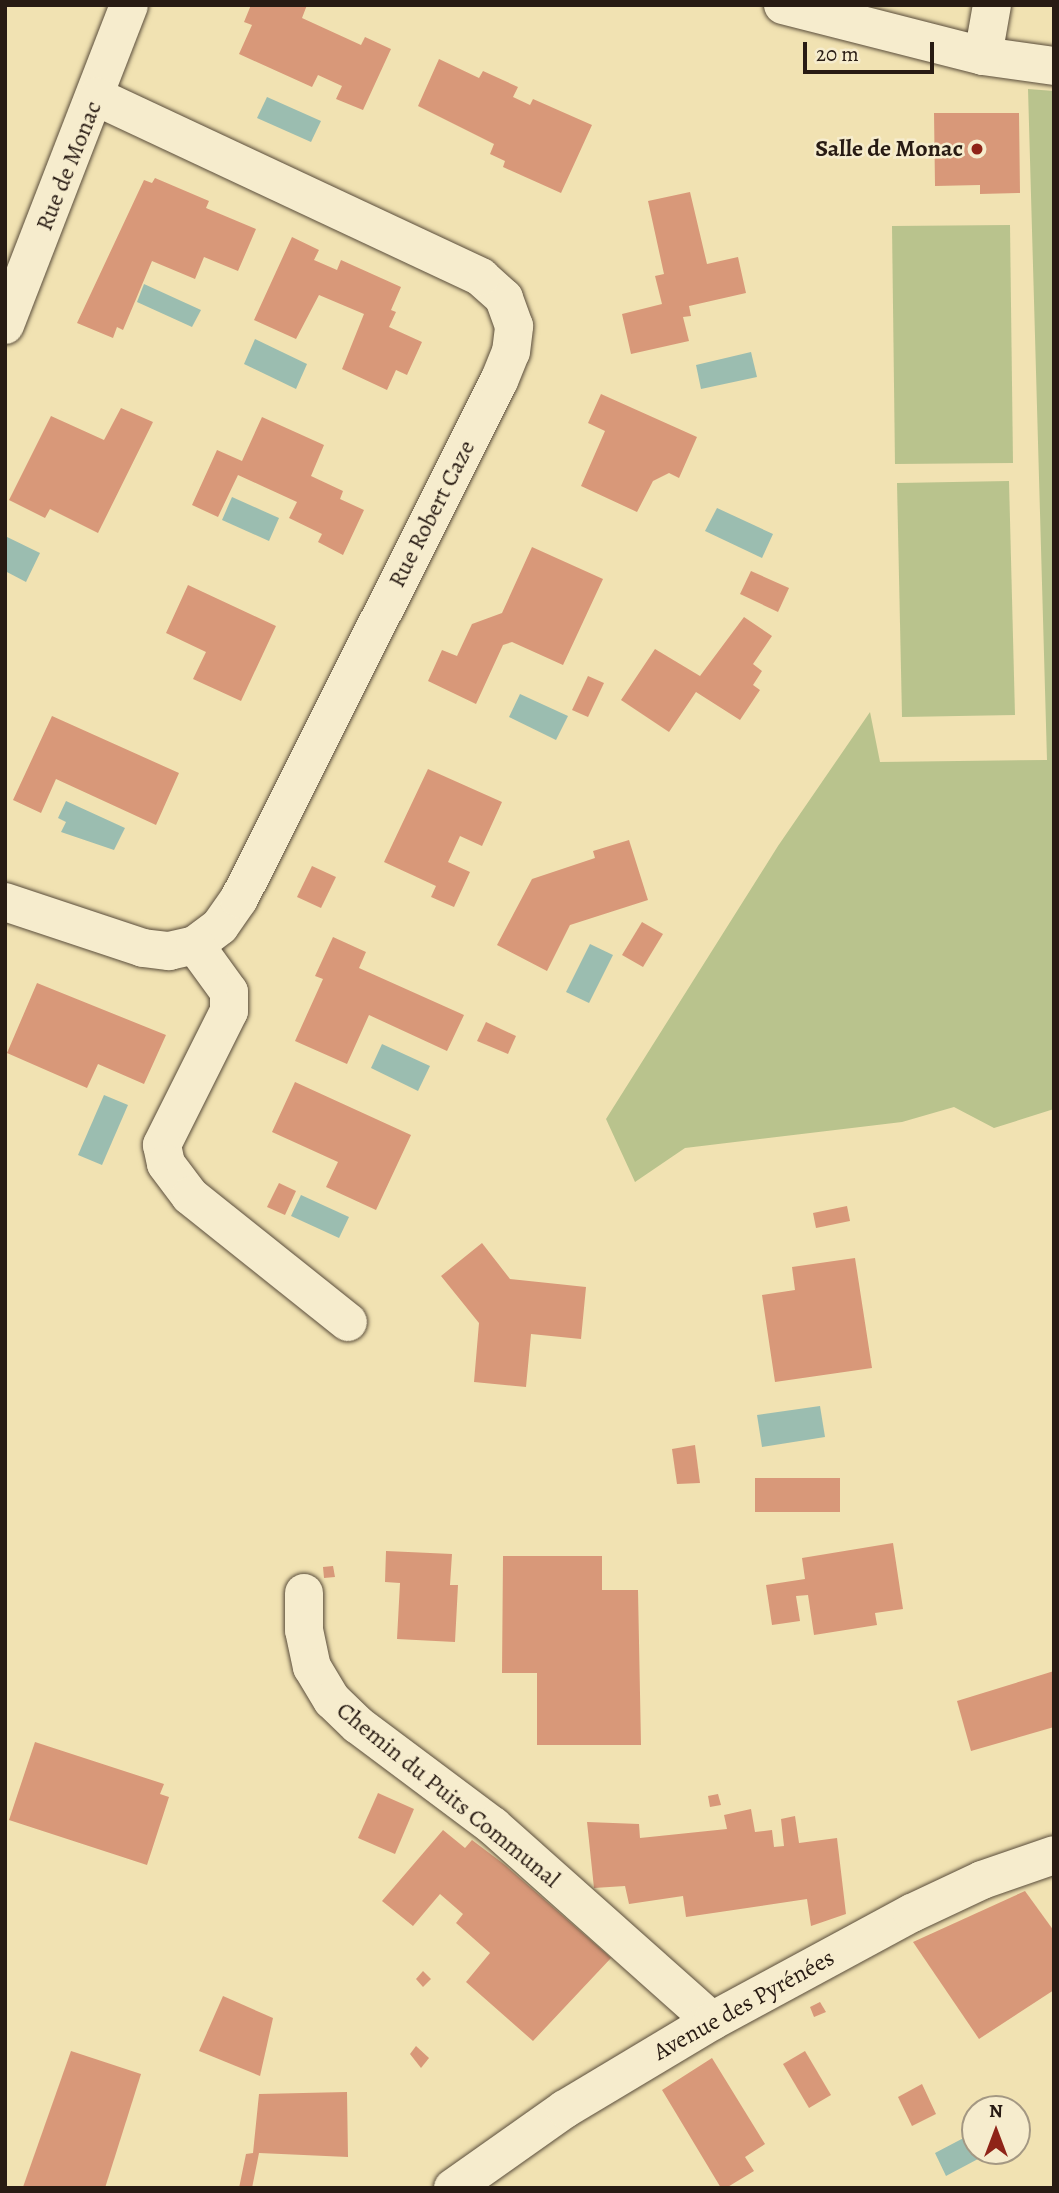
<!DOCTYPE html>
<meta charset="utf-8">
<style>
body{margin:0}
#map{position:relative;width:1059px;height:2193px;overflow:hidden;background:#f1e2b2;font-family:Alegreya,serif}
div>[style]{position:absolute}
.green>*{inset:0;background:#b9c38d}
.water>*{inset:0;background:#9bbdb0}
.building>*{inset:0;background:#d89879}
.roads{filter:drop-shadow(0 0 2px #5a4d3b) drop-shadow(0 0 2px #5a4d3b)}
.minor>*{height:38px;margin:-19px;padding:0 19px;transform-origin:19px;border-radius:19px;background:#f6eccd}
.dots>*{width:19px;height:19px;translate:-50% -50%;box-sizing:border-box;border:4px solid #f6eccd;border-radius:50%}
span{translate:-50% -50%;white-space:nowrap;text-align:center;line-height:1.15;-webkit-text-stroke:5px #f6eccd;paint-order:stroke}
.poi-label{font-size:24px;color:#281b13;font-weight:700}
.right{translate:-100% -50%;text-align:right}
.street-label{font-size:24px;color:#281b13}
.frame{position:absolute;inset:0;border:7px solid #281b13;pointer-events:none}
.north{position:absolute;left:961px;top:2095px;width:70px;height:70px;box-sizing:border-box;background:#f6eccd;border:2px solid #a49883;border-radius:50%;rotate:0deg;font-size:19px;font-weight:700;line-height:28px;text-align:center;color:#281b13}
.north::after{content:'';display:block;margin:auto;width:24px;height:32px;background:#8f2418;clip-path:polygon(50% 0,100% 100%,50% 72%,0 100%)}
.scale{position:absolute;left:803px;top:42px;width:131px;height:32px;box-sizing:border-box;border:4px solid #281b13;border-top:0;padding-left:9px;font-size:21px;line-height:24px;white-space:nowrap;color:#281b13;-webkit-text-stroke:5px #f6eccd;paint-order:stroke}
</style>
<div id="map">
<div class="green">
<div style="clip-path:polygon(1028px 89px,1054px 91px,1054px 1109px,994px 1128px,954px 1107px,902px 1122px,685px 1148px,635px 1182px,606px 1119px,778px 846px,870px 712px,880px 762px,1047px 760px)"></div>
<div style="clip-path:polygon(1010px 225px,1013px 463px,895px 464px,892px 226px)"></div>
<div style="clip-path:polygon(1009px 481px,1015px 715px,902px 717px,897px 483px)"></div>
</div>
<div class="water">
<div style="clip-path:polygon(267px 97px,321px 121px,311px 142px,257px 118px)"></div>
<div style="clip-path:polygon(144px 284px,201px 310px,192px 327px,137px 302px)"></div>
<div style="clip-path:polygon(255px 339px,307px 364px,296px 389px,244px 364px)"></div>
<div style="clip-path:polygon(751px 352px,757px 377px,701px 389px,696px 365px)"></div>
<div style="clip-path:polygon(232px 497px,279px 518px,269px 541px,222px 520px)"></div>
<div style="clip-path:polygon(717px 508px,773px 534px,762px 558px,705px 531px)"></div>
<div style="clip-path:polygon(5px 536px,40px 553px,26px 582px,5px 571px)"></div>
<div style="clip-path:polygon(520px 694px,568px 716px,556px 740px,509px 717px)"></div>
<div style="clip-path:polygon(66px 801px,125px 828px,114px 850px,61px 832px,66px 822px,58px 818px)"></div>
<div style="clip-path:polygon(590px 944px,613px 955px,589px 1003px,566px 992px)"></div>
<div style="clip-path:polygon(382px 1044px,430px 1066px,418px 1091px,371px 1068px)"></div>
<div style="clip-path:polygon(104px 1095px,128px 1105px,102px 1165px,78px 1155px)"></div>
<div style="clip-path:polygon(301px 1195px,349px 1217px,339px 1238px,291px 1216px)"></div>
<div style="clip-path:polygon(820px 1406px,825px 1437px,762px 1447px,757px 1415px)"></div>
<div style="clip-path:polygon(975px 2132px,975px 2151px,993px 2151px,946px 2176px,935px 2153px)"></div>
</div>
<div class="building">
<div style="clip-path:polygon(251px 5px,307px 5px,302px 18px,361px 45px,365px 37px,391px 49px,363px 110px,336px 99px,342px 86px,318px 75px,312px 87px,239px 54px,252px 25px,244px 22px)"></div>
<div style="clip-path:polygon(439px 59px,479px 78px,483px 71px,518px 87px,513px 97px,530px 105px,533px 99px,592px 125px,561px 193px,503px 167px,505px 161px,490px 154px,494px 144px,418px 106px)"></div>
<div style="clip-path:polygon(934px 113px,1019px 113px,1020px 193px,980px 194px,980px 185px,935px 186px)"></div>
<div style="clip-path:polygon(155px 178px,209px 201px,206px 208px,256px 229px,238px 271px,204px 257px,195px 279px,152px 261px,123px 330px,117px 327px,113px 338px,77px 323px,144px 180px,152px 183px)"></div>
<div style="clip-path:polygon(690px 192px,707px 264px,738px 257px,746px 293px,689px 306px,691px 316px,683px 317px,689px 341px,631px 354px,622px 314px,662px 304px,655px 276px,664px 274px,648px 201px)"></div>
<div style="clip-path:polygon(292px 237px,319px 250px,314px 260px,337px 270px,341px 260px,401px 287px,391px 310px,396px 312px,389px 327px,422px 342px,407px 375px,396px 370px,387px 390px,342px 369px,364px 314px,319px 295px,296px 339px,254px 320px)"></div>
<div style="clip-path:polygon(601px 394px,697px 437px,679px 478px,669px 473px,653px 481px,637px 512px,581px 486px,605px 431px,588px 423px)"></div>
<div style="clip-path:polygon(121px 408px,153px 422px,98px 533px,50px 509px,45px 518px,9px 500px,51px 416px,104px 440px)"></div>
<div style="clip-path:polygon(262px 417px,324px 445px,311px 476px,343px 491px,340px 499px,364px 510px,343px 555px,318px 542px,322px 534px,289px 518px,297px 502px,238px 475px,218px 517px,192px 505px,217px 450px,242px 461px)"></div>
<div style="clip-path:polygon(532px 547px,603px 579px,563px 665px,512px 642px,503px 645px,476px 704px,428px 681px,442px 650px,457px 656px,472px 624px,502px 613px)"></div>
<div style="clip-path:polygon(751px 571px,789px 588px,778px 612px,740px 594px)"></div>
<div style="clip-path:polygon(188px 585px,276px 626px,241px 701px,193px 679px,206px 652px,166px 633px)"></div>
<div style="clip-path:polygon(744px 617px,772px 636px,753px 664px,762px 671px,753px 685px,760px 690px,740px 720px,696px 692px,669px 732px,621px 700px,655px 649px,700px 676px)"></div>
<div style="clip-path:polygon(588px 676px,604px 683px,588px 717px,572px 710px)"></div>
<div style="clip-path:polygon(52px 716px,179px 773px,156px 825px,56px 779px,41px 813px,13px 800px)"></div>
<div style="clip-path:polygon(428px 769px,502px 802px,482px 846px,460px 836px,448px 862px,470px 872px,454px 907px,431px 897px,436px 886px,384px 862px)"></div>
<div style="clip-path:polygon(629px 840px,648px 900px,570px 925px,547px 971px,497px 945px,532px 879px,595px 858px,593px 851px)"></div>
<div style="clip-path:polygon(312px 866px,336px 877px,321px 908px,297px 897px)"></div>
<div style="clip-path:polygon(642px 922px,663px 934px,643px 967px,622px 955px)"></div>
<div style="clip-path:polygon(333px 937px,366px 952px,359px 968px,464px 1015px,447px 1051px,369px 1015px,347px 1064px,295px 1041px,323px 979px,315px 976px)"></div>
<div style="clip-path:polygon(37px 983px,166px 1035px,144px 1084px,98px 1064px,87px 1088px,7px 1053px)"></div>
<div style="clip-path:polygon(486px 1022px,516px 1036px,508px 1054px,477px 1041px)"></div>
<div style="clip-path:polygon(295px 1082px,411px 1135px,376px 1210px,326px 1187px,338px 1162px,272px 1132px)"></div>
<div style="clip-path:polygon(279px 1183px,296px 1191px,285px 1215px,267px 1207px)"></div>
<div style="clip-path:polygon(847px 1206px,850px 1221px,816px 1228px,813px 1213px)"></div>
<div style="clip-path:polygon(482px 1243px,510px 1279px,586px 1287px,581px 1339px,531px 1334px,526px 1387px,474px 1382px,479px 1323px,441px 1276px)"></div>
<div style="clip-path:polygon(855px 1258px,872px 1368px,775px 1382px,762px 1295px,795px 1290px,792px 1267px)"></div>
<div style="clip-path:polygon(695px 1445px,700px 1483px,677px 1484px,672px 1449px)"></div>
<div style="clip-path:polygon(755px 1478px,840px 1478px,840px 1512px,755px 1512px)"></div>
<div style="clip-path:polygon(893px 1543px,903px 1609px,875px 1613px,877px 1625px,814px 1635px,808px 1595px,796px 1596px,800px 1621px,772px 1625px,766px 1585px,805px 1579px,802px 1558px)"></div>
<div style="clip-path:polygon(386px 1551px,452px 1554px,450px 1585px,458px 1585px,455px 1642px,397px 1639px,400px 1583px,385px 1582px)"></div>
<div style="clip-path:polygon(503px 1556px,602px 1556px,602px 1590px,638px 1590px,641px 1745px,537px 1745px,537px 1673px,502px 1673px)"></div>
<div style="clip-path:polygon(333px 1566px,335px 1577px,324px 1578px,323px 1567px)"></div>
<div style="clip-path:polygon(1054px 1671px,1054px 1727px,971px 1751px,957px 1701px)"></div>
<div style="clip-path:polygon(35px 1742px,164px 1784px,160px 1794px,169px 1797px,147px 1865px,9px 1820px)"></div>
<div style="clip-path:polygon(378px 1793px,414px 1809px,395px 1854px,358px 1838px)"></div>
<div style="clip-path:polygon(718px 1794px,721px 1805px,710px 1807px,708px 1796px)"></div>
<div style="clip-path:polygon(751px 1809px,755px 1832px,772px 1830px,774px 1847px,784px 1846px,781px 1819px,795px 1816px,799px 1843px,837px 1838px,846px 1914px,811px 1926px,807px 1899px,686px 1917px,683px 1896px,629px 1904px,625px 1886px,594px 1888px,587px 1822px,639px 1824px,640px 1838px,727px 1829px,724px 1815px)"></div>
<div style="clip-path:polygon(443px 1830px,465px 1848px,472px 1840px,505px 1865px,611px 1958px,533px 2041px,466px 1982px,490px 1953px,456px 1923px,463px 1914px,440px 1894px,413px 1926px,382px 1901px)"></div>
<div style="clip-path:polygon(1025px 1891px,1054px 1931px,1054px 1990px,979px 2039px,913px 1942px)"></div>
<div style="clip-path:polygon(423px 1971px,431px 1979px,423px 1987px,416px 1979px)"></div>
<div style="clip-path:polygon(223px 1996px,273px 2018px,260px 2076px,199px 2051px)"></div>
<div style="clip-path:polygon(820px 2002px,826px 2012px,814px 2017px,810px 2007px)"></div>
<div style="clip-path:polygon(416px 2046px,429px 2058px,421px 2068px,410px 2054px)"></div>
<div style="clip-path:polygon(71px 2051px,141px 2074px,105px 2188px,23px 2187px)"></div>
<div style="clip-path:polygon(805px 2051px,831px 2095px,809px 2108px,783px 2064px)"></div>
<div style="clip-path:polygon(712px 2058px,765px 2144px,745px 2157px,754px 2171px,726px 2188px,721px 2188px,662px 2090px)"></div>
<div style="clip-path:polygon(922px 2084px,936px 2114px,912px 2126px,898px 2097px)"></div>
<div style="clip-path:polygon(347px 2092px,348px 2157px,259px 2153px,252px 2188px,239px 2188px,246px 2154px,253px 2153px,259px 2094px)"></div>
</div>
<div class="roads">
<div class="minor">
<div style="left:783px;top:5px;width:206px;rotate:14.3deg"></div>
<div style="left:983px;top:56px;width:72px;rotate:8deg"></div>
<div style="left:983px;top:56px;width:52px;rotate:-80deg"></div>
<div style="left:5px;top:325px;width:343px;rotate:-68.8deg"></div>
<div style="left:5px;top:902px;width:145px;rotate:18.4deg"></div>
<div style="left:143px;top:948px;width:26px;rotate:7deg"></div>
<div style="left:169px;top:951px;width:27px;rotate:-13deg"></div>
<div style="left:195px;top:945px;width:31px;rotate:-37deg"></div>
<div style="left:220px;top:926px;width:33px;rotate:-55deg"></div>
<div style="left:239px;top:899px;width:580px;rotate:-63.35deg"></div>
<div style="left:499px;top:381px;width:31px;rotate:-68deg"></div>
<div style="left:511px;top:352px;width:26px;rotate:-83deg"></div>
<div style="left:514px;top:326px;width:30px;rotate:-110deg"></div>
<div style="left:504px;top:298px;width:31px;rotate:-138deg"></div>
<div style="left:481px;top:277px;width:425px;rotate:-154.9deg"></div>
<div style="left:195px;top:945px;width:58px;rotate:54.1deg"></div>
<div style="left:229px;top:992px;width:19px;rotate:90deg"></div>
<div style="left:229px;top:1011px;width:150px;rotate:116.6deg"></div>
<div style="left:162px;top:1145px;width:19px;rotate:78deg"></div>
<div style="left:166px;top:1164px;width:40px;rotate:53deg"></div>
<div style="left:190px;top:1196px;width:202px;rotate:38.6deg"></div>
<div style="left:304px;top:1593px;width:37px;rotate:90deg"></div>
<div style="left:304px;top:1630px;width:38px;rotate:78deg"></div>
<div style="left:312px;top:1667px;width:39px;rotate:59deg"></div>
<div style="left:332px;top:1700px;width:36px;rotate:44deg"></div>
<div style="left:358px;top:1725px;width:169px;rotate:36.8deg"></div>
<div style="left:493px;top:1826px;width:293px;rotate:41.7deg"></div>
<div style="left:453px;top:2188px;width:137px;rotate:-35.2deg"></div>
<div style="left:565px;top:2109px;width:171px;rotate:-30.9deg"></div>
<div style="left:712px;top:2021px;width:227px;rotate:-28.4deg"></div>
<div style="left:912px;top:1913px;width:77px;rotate:-25.2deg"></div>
<div style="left:982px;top:1880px;width:76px;rotate:-19.1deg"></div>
</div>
</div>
<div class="dots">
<div style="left:977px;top:149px;background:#8f2418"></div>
</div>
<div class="poi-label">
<span class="right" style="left:963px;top:149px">Salle de Monac</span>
</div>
<div class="street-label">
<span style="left:69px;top:166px;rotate:-68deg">Rue de Monac</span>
<span style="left:432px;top:514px;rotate:-63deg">Rue Robert Caze</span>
<span style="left:448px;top:1795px;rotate:39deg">Chemin du Puits Communal</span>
<span style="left:744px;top:2005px;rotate:-29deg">Avenue des Pyrénées</span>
</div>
<div class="frame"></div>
<div class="north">N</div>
<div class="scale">20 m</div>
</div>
